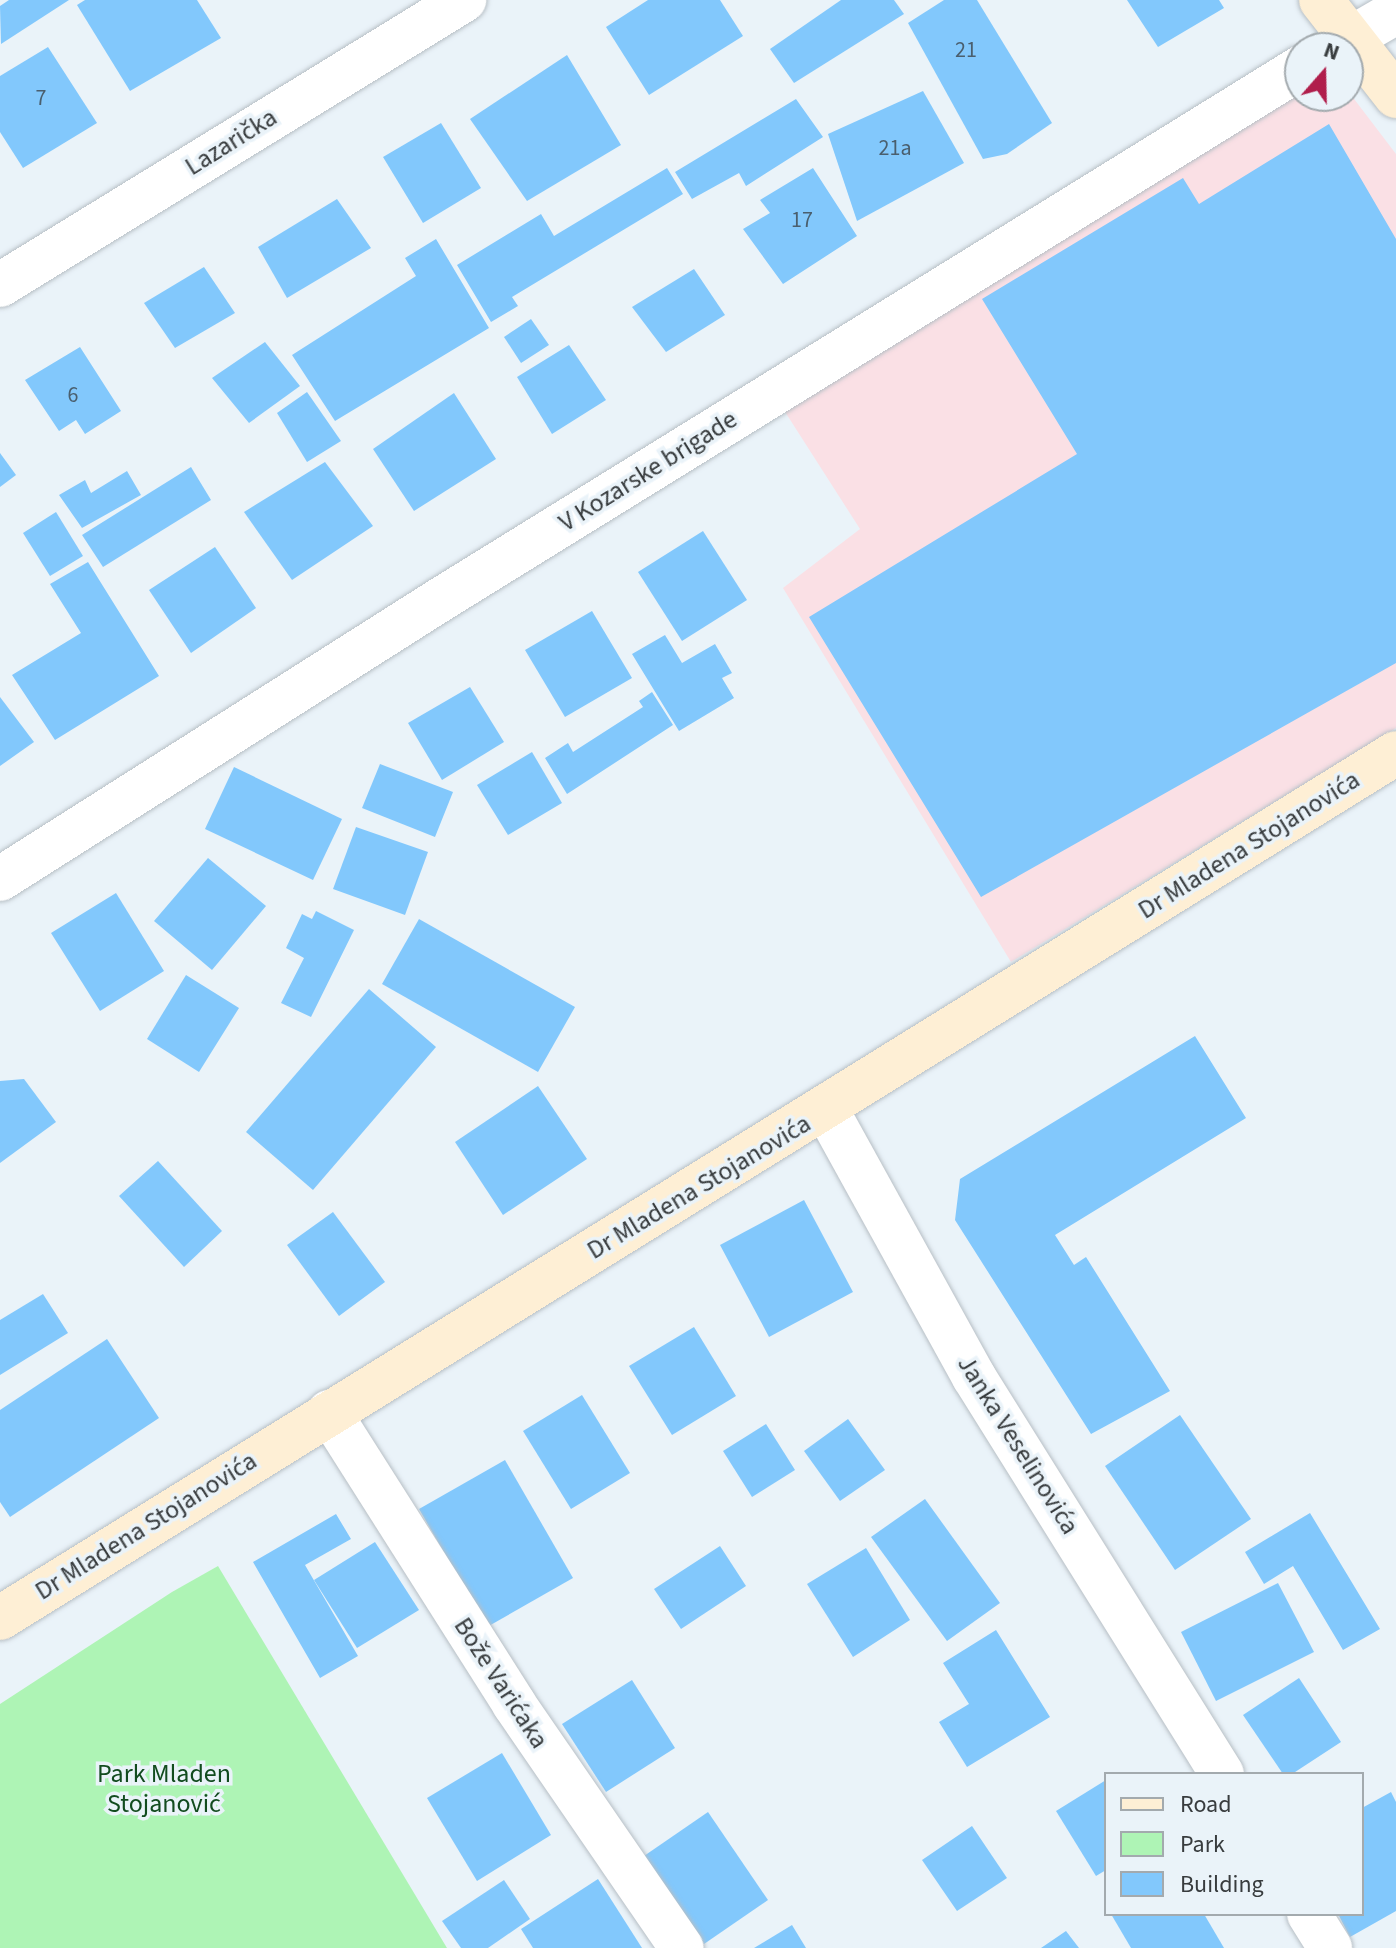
<!DOCTYPE html>
<meta charset="utf-8">
<style>
body{margin:0}
#map{position:relative;width:1396px;height:1948px;overflow:hidden;background:#eaf3f9;font-family:"Source Sans 3",sans-serif}
div>[style]{position:absolute}
.commercial>*{inset:0;background:#fae0e5}
.green>*{inset:0;background:#aef4b5}
.building>*{inset:0;background:#82c8fc}
.roads{filter:drop-shadow(0 0 2px #b7bfc5) drop-shadow(0 0 2px #b7bfc5)}
.minor>*{height:44px;margin:-22px;padding:0 22px;transform-origin:22px;border-radius:22px;background:#fff}
.secondary>*{height:44px;margin:-22px;padding:0 22px;transform-origin:22px;border-radius:22px;background:#feefd5}
span{translate:-50% -50%;white-space:nowrap;text-align:center;line-height:1.15;-webkit-text-stroke:7px #eaf3f9;paint-order:stroke}
.number-label{font-size:22px;color:#4a5f6e}
.number-label span{-webkit-text-stroke-width:0}
.street-label{font-size:26px;color:#383c3e}
.park-label{font-size:26px;color:#124c1f}
.legend{position:absolute;left:1104px;top:1772px;width:260px;height:144px;box-sizing:border-box;background:#eaf3f9;border:2px solid #a3aaae;margin:0;padding:10px 14px;list-style:none;font-size:24px;color:#383c3e}
.legend li{display:flex;align-items:center;gap:16px;height:40px}
.legend b{width:40px;border:2px solid #a3aaae}
.north{position:absolute;left:1284px;top:32px;width:80px;height:80px;box-sizing:border-box;background:#eaf3f9;border:2px solid #a3aaae;border-radius:50%;rotate:20deg;font-size:22px;font-weight:700;line-height:32px;text-align:center;color:#383c3e}
.north::after{content:'';display:block;margin:auto;width:28px;height:36px;background:#b01e4c;clip-path:polygon(50% 0,100% 100%,50% 72%,0 100%)}
</style>
<div id="map">
<div class="commercial">
<div style="clip-path:polygon(1348px 91px,1396px 154px,1396px 728px,1011px 962px,783px 588px,860px 529px,780px 404px,1300px 92px,1300px 96px,1348px 96px)"></div>
</div>
<div class="green">
<div style="clip-path:polygon(218px 1566px,447px 1948px,0 1948px,0 1704px,172px 1592px)"></div>
</div>
<div class="building">
<div style="clip-path:polygon(9px 0,69px 0,1px 44px,0 6px)"></div>
<div style="clip-path:polygon(85px 0,197px 0,221px 38px,130px 91px,77px 5px)"></div>
<div style="clip-path:polygon(648px 0,720px 0,743px 36px,649px 95px,606px 27px)"></div>
<div style="clip-path:polygon(841px 0,894px 0,904px 14px,794px 83px,770px 49px)"></div>
<div style="clip-path:polygon(944px 0,977px 0,1052px 123px,1007px 154px,983px 159px,908px 23px)"></div>
<div style="clip-path:polygon(1127px 0,1219px 0,1224px 8px,1158px 47px)"></div>
<div style="clip-path:polygon(48px 47px,97px 123px,23px 168px,0 132px,0 76px)"></div>
<div style="clip-path:polygon(567px 55px,621px 145px,527px 201px,470px 119px)"></div>
<div style="clip-path:polygon(923px 91px,964px 163px,857px 221px,828px 134px)"></div>
<div style="clip-path:polygon(796px 99px,823px 137px,746px 186px,739px 173px,692px 199px,675px 172px)"></div>
<div style="clip-path:polygon(441px 123px,481px 188px,423px 223px,383px 157px)"></div>
<div style="clip-path:polygon(1329px 124px,1396px 239px,1396px 663px,981px 897px,809px 617px,1077px 454px,982px 299px,1183px 178px,1199px 204px)"></div>
<div style="clip-path:polygon(667px 168px,683px 194px,512px 297px,518px 306px,491px 322px,457px 265px,541px 214px,554px 236px)"></div>
<div style="clip-path:polygon(813px 168px,857px 236px,783px 284px,743px 229px,770px 213px,760px 200px)"></div>
<div style="clip-path:polygon(337px 199px,371px 248px,287px 298px,258px 247px)"></div>
<div style="clip-path:polygon(436px 239px,489px 328px,335px 421px,292px 355px,416px 276px,405px 258px)"></div>
<div style="clip-path:polygon(204px 267px,235px 313px,175px 348px,144px 303px)"></div>
<div style="clip-path:polygon(694px 269px,725px 315px,666px 352px,632px 307px)"></div>
<div style="clip-path:polygon(531px 319px,549px 345px,521px 363px,504px 337px)"></div>
<div style="clip-path:polygon(265px 342px,300px 386px,249px 423px,212px 378px)"></div>
<div style="clip-path:polygon(569px 345px,606px 400px,552px 434px,517px 377px)"></div>
<div style="clip-path:polygon(80px 347px,121px 411px,85px 434px,76px 420px,59px 431px,25px 380px)"></div>
<div style="clip-path:polygon(307px 392px,341px 441px,307px 462px,277px 413px)"></div>
<div style="clip-path:polygon(454px 393px,496px 459px,414px 511px,373px 449px)"></div>
<div style="clip-path:polygon(0 453px,16px 475px,0 487px)"></div>
<div style="clip-path:polygon(325px 462px,373px 526px,292px 580px,244px 512px)"></div>
<div style="clip-path:polygon(191px 467px,211px 500px,103px 567px,82px 535px)"></div>
<div style="clip-path:polygon(127px 471px,141px 495px,82px 528px,59px 495px,85px 480px,91px 493px)"></div>
<div style="clip-path:polygon(56px 512px,83px 556px,50px 576px,23px 533px)"></div>
<div style="clip-path:polygon(703px 531px,747px 600px,682px 641px,638px 572px)"></div>
<div style="clip-path:polygon(215px 547px,256px 608px,191px 653px,149px 590px)"></div>
<div style="clip-path:polygon(88px 562px,159px 676px,55px 740px,12px 675px,81px 633px,50px 584px)"></div>
<div style="clip-path:polygon(592px 611px,632px 678px,565px 717px,525px 650px)"></div>
<div style="clip-path:polygon(665px 635px,682px 663px,715px 644px,732px 673px,722px 678px,734px 698px,679px 731px,632px 654px)"></div>
<div style="clip-path:polygon(470px 687px,504px 742px,442px 780px,408px 723px)"></div>
<div style="clip-path:polygon(652px 692px,673px 725px,567px 794px,545px 758px,568px 743px,573px 752px,643px 707px,639px 701px)"></div>
<div style="clip-path:polygon(0 697px,34px 742px,0 766px)"></div>
<div style="clip-path:polygon(532px 752px,562px 803px,508px 835px,477px 785px)"></div>
<div style="clip-path:polygon(380px 764px,453px 792px,435px 837px,362px 808px)"></div>
<div style="clip-path:polygon(234px 767px,342px 819px,313px 880px,205px 829px)"></div>
<div style="clip-path:polygon(356px 827px,428px 852px,405px 915px,333px 889px)"></div>
<div style="clip-path:polygon(208px 858px,266px 906px,212px 970px,154px 921px)"></div>
<div style="clip-path:polygon(116px 893px,164px 971px,100px 1011px,51px 933px)"></div>
<div style="clip-path:polygon(316px 911px,354px 930px,311px 1017px,281px 1003px,304px 958px,286px 948px,302px 914px,312px 919px)"></div>
<div style="clip-path:polygon(419px 919px,575px 1007px,538px 1072px,382px 984px)"></div>
<div style="clip-path:polygon(186px 975px,239px 1008px,199px 1072px,147px 1039px)"></div>
<div style="clip-path:polygon(369px 989px,436px 1047px,313px 1190px,246px 1132px)"></div>
<div style="clip-path:polygon(1195px 1036px,1246px 1118px,1055px 1235px,1074px 1265px,1086px 1257px,1170px 1391px,1091px 1434px,955px 1220px,960px 1179px)"></div>
<div style="clip-path:polygon(24px 1079px,56px 1122px,0 1163px,0 1081px)"></div>
<div style="clip-path:polygon(538px 1086px,587px 1159px,503px 1215px,455px 1142px)"></div>
<div style="clip-path:polygon(158px 1161px,222px 1231px,184px 1267px,119px 1196px)"></div>
<div style="clip-path:polygon(804px 1200px,853px 1292px,769px 1337px,720px 1245px)"></div>
<div style="clip-path:polygon(333px 1212px,385px 1282px,339px 1316px,287px 1245px)"></div>
<div style="clip-path:polygon(43px 1294px,68px 1333px,0 1375px,0 1320px)"></div>
<div style="clip-path:polygon(694px 1327px,736px 1396px,672px 1435px,629px 1366px)"></div>
<div style="clip-path:polygon(107px 1339px,159px 1418px,10px 1517px,0 1502px,0 1410px)"></div>
<div style="clip-path:polygon(582px 1395px,630px 1473px,571px 1509px,523px 1431px)"></div>
<div style="clip-path:polygon(1180px 1415px,1251px 1519px,1175px 1570px,1105px 1466px)"></div>
<div style="clip-path:polygon(848px 1419px,885px 1470px,840px 1501px,804px 1451px)"></div>
<div style="clip-path:polygon(766px 1424px,795px 1470px,752px 1497px,723px 1451px)"></div>
<div style="clip-path:polygon(505px 1460px,573px 1578px,487px 1627px,419px 1509px)"></div>
<div style="clip-path:polygon(925px 1499px,1000px 1603px,947px 1641px,871px 1537px)"></div>
<div style="clip-path:polygon(1310px 1513px,1380px 1629px,1343px 1650px,1293px 1566px,1264px 1584px,1245px 1552px)"></div>
<div style="clip-path:polygon(336px 1514px,351px 1539px,305px 1565px,358px 1656px,320px 1678px,253px 1562px)"></div>
<div style="clip-path:polygon(375px 1542px,419px 1610px,357px 1648px,314px 1580px)"></div>
<div style="clip-path:polygon(720px 1546px,746px 1586px,681px 1629px,654px 1589px)"></div>
<div style="clip-path:polygon(866px 1548px,910px 1620px,853px 1657px,807px 1584px)"></div>
<div style="clip-path:polygon(1278px 1583px,1314px 1652px,1216px 1701px,1181px 1632px)"></div>
<div style="clip-path:polygon(996px 1630px,1050px 1717px,967px 1767px,939px 1722px,969px 1704px,943px 1663px)"></div>
<div style="clip-path:polygon(1299px 1678px,1341px 1742px,1292px 1774px,1283px 1774px,1243px 1715px)"></div>
<div style="clip-path:polygon(632px 1680px,675px 1748px,606px 1792px,562px 1724px)"></div>
<div style="clip-path:polygon(502px 1753px,551px 1835px,477px 1881px,427px 1798px)"></div>
<div style="clip-path:polygon(1106px 1780px,1106px 1870px,1096px 1876px,1056px 1811px)"></div>
<div style="clip-path:polygon(1391px 1792px,1396px 1802px,1396px 1911px,1350px 1937px,1338px 1914px,1362px 1914px,1362px 1808px)"></div>
<div style="clip-path:polygon(708px 1812px,768px 1900px,704px 1944px,644px 1856px)"></div>
<div style="clip-path:polygon(972px 1826px,1007px 1878px,957px 1911px,922px 1860px)"></div>
<div style="clip-path:polygon(598px 1879px,642px 1948px,533px 1948px,521px 1929px)"></div>
<div style="clip-path:polygon(504px 1880px,530px 1919px,488px 1948px,461px 1948px,442px 1921px)"></div>
<div style="clip-path:polygon(1111px 1914px,1204px 1914px,1224px 1948px,1131px 1948px)"></div>
<div style="clip-path:polygon(792px 1925px,806px 1948px,754px 1948px)"></div>
<div style="clip-path:polygon(1066px 1931px,1079px 1948px,1041px 1948px)"></div>
</div>
<div class="roads">
<div class="minor">
<div style="left:1334px;top:48px;width:72px;rotate:-30.1deg"></div>
<div style="left:0;top:285px;width:545px;rotate:-31.56deg"></div>
<div style="left:0;top:879px;width:525px;rotate:-32.39deg"></div>
<div style="left:443px;top:598px;width:1008px;rotate:-31.73deg"></div>
<div style="left:826px;top:1109px;width:306px;rotate:61.1deg"></div>
<div style="left:974px;top:1377px;width:468px;rotate:58deg"></div>
<div style="left:329px;top:1412px;width:346px;rotate:57.6deg"></div>
<div style="left:514px;top:1704px;width:296px;rotate:55.5deg"></div>
<div style="left:1309px;top:1914px;width:40px;rotate:58deg"></div>
</div>
<div class="secondary">
<div style="left:1321px;top:0;width:122px;rotate:52deg"></div>
<div style="left:0;top:1618px;width:1642px;rotate:-31.78deg"></div>
</div>
</div>
<div class="number-label">
<span style="left:966px;top:51px">21</span>
<span style="left:41px;top:99px">7</span>
<span style="left:895px;top:149px">21a</span>
<span style="left:802px;top:221px">17</span>
<span style="left:73px;top:396px">6</span>
</div>
<div class="street-label">
<span style="left:231px;top:142px;rotate:-32deg">Lazarička</span>
<span style="left:648px;top:471px;rotate:-32deg">V Kozarske brigade</span>
<span style="left:1249px;top:845px;rotate:-32deg">Dr Mladena Stojanovića</span>
<span style="left:699px;top:1187px;rotate:-31deg">Dr Mladena Stojanovića</span>
<span style="left:1018px;top:1445px;rotate:58deg">Janka Veselinovića</span>
<span style="left:146px;top:1526px;rotate:-32deg">Dr Mladena Stojanovića</span>
<span style="left:501px;top:1683px;rotate:57deg">Bože Varićaka</span>
</div>
<div class="park-label">
<span style="left:164px;top:1789px">Park Mladen<br>Stojanović</span>
</div>
<ul class="legend">
<li><b style="height:10px;background:#feefd5"></b>Road</li>
<li><b style="height:22px;background:#aef4b5"></b>Park</li>
<li><b style="height:22px;background:#82c8fc"></b>Building</li>
</ul>
<div class="north">N</div>
</div>
